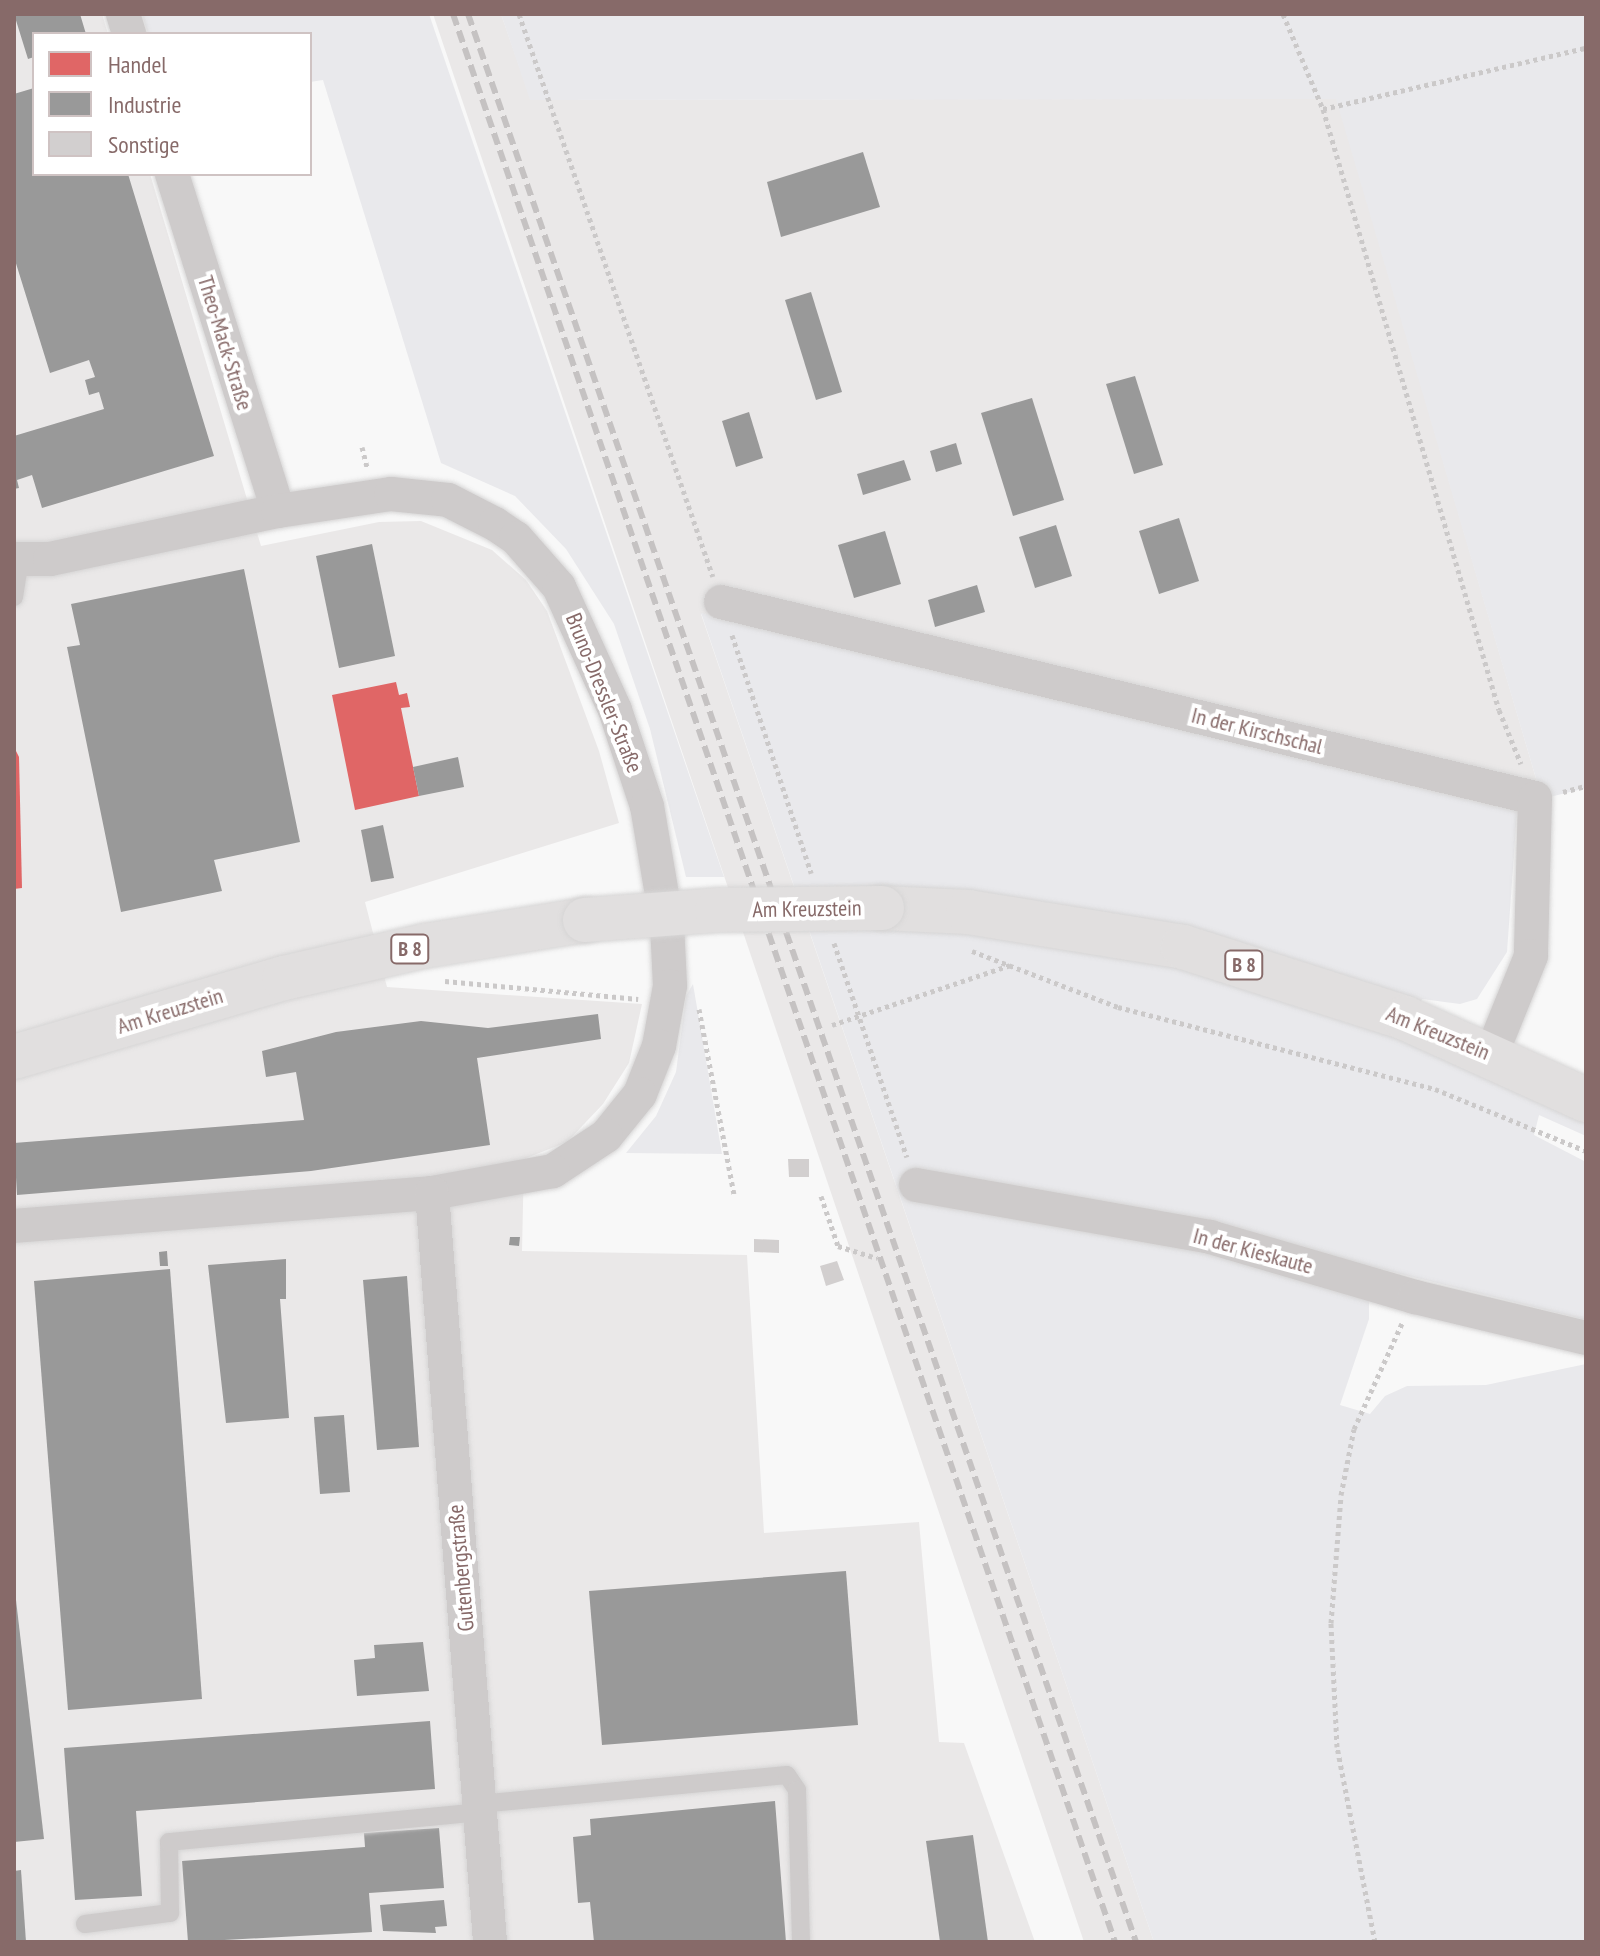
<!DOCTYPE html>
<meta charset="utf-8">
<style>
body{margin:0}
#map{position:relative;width:1600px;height:1956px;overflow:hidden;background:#f8f8f8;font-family:"PT Sans Narrow",sans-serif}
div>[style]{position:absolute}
.built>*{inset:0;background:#eae8e8}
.green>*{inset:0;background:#e9e9ec}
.shops>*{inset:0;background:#e06666}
.industry>*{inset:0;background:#999}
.building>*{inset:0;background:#d2cfcf}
.path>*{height:5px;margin-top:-2.5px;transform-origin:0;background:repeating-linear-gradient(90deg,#cbc9c9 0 4px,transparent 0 8px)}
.roads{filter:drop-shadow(0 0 2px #d6d5d5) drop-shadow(0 0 2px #d6d5d5)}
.service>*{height:18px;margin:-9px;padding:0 9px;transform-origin:9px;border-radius:9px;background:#cecbcb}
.minor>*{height:34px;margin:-17px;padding:0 17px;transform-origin:17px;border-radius:17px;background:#cecbcb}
.primary>*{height:44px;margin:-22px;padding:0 22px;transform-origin:22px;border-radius:22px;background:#e1dfdf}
.rail>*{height:6px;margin-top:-3px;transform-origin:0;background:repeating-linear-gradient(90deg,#c5c2c2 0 12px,transparent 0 18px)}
.bridges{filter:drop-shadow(0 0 2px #d6d5d5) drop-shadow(0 0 2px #d6d5d5)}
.primary-bridge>*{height:44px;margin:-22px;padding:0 22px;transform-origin:22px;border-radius:22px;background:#e1dfdf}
span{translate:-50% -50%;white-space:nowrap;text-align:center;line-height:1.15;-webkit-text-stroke:8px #fff;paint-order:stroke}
.shield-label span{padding:2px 6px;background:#fff;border:2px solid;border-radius:6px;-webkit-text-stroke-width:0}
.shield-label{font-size:20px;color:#876a69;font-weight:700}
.street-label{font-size:22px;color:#876a69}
.frame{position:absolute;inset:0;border:16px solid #876a69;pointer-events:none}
.legend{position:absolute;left:32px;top:32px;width:280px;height:144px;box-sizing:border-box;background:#fff;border:2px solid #cfc3c3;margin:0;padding:10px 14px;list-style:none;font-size:24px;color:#876a69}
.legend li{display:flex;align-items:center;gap:16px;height:40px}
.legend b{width:40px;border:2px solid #cfc3c3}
</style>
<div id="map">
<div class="built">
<div style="clip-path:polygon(14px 14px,102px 14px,108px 34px,34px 34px,34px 174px,150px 174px,261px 546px,379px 522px,421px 521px,492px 550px,526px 580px,547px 611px,599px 751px,619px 823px,365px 902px,387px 987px,642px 1004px,629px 1063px,603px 1104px,567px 1142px,524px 1159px,522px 1251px,747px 1255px,764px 1533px,919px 1522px,939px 1742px,964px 1743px,1035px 1942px,14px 1942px)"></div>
<div style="clip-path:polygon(433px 14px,501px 14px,531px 100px,1337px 98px,1542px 799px,1517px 812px,701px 614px,1154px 1942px,1084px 1942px)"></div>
</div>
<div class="green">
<div style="clip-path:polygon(142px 14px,429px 14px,724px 877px,686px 877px,650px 729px,614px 624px,566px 549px,515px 496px,441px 463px,323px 80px,310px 82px,310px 34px,148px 34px)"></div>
<div style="clip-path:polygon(501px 14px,1586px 14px,1586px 788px,1542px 799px,1336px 99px,530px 100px)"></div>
<div style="clip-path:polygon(701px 613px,1517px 812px,1507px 952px,1477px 999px,1460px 1004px,1422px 999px,1407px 1041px,1586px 1123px,1586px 1136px,1539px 1115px,1534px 1135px,1586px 1162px,1586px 1320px,1369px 1266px,1369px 1319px,1340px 1405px,1370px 1414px,1385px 1396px,1407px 1386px,1486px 1385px,1586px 1364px,1586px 1942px,1154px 1942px)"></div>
<div style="clip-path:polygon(693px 984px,722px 1154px,626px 1153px,656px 1116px,676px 1072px,686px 996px)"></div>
</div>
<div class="shops">
<div style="clip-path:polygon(396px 682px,399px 695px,407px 693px,410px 707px,401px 708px,419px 796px,355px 810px,332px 695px)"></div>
<div style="clip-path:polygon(14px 747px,19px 757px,22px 888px,14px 889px)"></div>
</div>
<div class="industry">
<div style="clip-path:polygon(14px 14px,80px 14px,86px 34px,34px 34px,34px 57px,28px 59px)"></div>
<div style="clip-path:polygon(34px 88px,34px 174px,128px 174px,214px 456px,42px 508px,32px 475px,17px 480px,19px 488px,14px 489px,14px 436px,104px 409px,99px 392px,89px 395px,85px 380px,95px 377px,89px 360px,50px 373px,14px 257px,14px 94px)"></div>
<div style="clip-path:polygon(863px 152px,880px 207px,781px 237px,767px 182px)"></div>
<div style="clip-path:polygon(811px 292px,842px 392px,816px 400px,785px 300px)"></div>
<div style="clip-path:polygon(1135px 376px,1163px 465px,1134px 474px,1106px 384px)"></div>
<div style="clip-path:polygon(1032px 398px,1064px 500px,1013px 516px,981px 413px)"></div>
<div style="clip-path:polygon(749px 412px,763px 458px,736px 467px,722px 421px)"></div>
<div style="clip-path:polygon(956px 443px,962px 464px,936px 472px,930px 451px)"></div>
<div style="clip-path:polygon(904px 460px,911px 480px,863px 495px,857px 474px)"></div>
<div style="clip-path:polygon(1179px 518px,1199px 581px,1159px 594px,1139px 531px)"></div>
<div style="clip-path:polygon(1056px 525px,1072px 576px,1035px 588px,1019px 537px)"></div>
<div style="clip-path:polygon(885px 531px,901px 584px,854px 598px,838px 545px)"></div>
<div style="clip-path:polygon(372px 544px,395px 656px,339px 668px,316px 556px)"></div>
<div style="clip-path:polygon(244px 569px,300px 842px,214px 860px,222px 891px,121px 912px,67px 647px,80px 645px,71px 604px)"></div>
<div style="clip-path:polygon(977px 585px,985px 612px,935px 627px,928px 600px)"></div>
<div style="clip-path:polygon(458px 757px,464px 787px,419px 796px,413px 767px)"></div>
<div style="clip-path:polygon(383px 825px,394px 878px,371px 882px,361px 830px)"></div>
<div style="clip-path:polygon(598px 1014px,601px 1039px,477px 1058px,490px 1145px,311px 1171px,17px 1195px,14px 1143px,304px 1120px,296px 1072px,266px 1077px,262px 1051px,336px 1032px,421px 1021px,488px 1028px)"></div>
<div style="clip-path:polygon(510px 1237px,520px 1237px,519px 1246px,509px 1245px)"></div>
<div style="clip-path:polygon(167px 1251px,168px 1266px,160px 1266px,159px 1252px)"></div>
<div style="clip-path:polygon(286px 1259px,286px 1299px,280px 1299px,289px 1418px,226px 1423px,208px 1265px)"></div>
<div style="clip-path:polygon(170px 1269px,202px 1699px,68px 1710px,34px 1281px)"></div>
<div style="clip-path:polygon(407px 1276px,419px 1447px,377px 1450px,363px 1280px)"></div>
<div style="clip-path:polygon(344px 1415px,350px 1492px,320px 1494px,314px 1417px)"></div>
<div style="clip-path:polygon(846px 1571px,858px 1725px,602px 1745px,589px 1591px)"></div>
<div style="clip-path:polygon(14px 1583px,44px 1839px,14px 1842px)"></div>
<div style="clip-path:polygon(423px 1642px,429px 1691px,357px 1696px,354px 1660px,375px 1658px,374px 1645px)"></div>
<div style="clip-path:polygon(430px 1721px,435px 1789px,136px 1811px,142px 1896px,75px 1900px,64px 1748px)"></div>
<div style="clip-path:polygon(775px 1801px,786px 1942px,594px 1942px,590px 1902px,578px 1903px,573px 1837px,591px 1835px,590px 1819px)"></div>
<div style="clip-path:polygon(439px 1828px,444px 1888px,369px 1893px,372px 1932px,188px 1942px,182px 1861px,365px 1847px,364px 1833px)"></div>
<div style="clip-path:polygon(973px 1835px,988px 1942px,940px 1942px,926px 1841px)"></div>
<div style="clip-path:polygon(21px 1870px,26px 1942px,14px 1942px,14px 1871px)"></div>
<div style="clip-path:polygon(444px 1900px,447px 1926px,435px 1927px,436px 1933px,383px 1931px,380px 1905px)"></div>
</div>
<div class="building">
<div style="clip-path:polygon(788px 1159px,809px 1159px,809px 1177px,789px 1177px)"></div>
<div style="clip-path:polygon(754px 1239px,779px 1240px,779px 1253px,754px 1252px)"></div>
<div style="clip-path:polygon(837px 1261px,844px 1280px,826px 1286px,820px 1266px)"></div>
</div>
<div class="path">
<div style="left:519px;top:14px;width:595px;rotate:70.99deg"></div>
<div style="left:1283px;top:14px;width:103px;rotate:67.2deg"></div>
<div style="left:1323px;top:109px;width:626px;rotate:73.68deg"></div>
<div style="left:1499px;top:710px;width:58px;rotate:67.8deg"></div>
<div style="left:1323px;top:109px;width:270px;rotate:-13.1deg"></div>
<div style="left:362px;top:447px;width:21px;rotate:76deg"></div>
<div style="left:732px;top:635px;width:251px;rotate:71.6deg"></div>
<div style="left:1563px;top:792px;width:24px;rotate:-15deg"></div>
<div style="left:834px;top:943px;width:226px;rotate:71.2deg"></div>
<div style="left:972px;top:951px;width:156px;rotate:21deg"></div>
<div style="left:1118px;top:1007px;width:327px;rotate:14.5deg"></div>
<div style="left:1435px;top:1089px;width:163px;rotate:22.3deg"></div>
<div style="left:445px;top:981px;width:194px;rotate:5.3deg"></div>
<div style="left:699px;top:1009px;width:188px;rotate:79.3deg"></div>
<div style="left:832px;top:1025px;width:188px;rotate:-18.6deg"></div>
<div style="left:821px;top:1196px;width:53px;rotate:71.2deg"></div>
<div style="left:838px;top:1246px;width:41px;rotate:17.1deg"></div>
<div style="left:1375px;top:1942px;width:199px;rotate:-101deg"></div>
<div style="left:1337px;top:1747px;width:124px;rotate:-92.8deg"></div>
<div style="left:1331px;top:1623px;width:128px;rotate:-85.5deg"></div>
<div style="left:1341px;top:1495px;width:67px;rotate:-78.9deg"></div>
<div style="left:1354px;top:1429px;width:116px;rotate:-65.6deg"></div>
</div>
<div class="roads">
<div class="service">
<div style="left:14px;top:597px;width:38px;rotate:-81deg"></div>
<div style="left:479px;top:1804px;width:309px;rotate:-5.4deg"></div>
<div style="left:787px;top:1775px;width:18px;rotate:56deg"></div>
<div style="left:797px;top:1790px;width:152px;rotate:88.5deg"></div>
<div style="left:85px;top:1924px;width:86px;rotate:-7.4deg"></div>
<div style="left:170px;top:1913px;width:71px;rotate:-90.8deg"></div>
<div style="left:169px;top:1842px;width:312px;rotate:-5.5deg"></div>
</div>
<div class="minor">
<div style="left:123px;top:14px;width:21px;rotate:73deg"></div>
<div style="left:172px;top:174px;width:353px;rotate:72.5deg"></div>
<div style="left:14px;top:559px;width:36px"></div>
<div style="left:50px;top:559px;width:233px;rotate:-11.9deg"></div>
<div style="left:278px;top:511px;width:114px;rotate:-8.6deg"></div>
<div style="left:391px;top:494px;width:57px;rotate:6deg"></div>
<div style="left:448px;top:500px;width:53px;rotate:27.1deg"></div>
<div style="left:495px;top:524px;width:25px;rotate:34deg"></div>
<div style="left:516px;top:538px;width:65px;rotate:48.7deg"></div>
<div style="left:559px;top:587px;width:135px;rotate:65.5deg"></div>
<div style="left:615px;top:710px;width:101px;rotate:71.6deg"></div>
<div style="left:647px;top:806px;width:120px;rotate:80.4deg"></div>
<div style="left:667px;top:924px;width:62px;rotate:87.2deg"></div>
<div style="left:670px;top:986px;width:61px;rotate:100.4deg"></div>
<div style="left:659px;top:1046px;width:52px;rotate:111.6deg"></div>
<div style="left:640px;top:1094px;width:54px;rotate:129deg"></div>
<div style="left:606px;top:1136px;width:64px;rotate:146.6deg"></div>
<div style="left:553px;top:1171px;width:123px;rotate:169.7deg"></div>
<div style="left:432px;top:1193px;width:419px;rotate:175.5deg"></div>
<div style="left:721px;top:602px;width:837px;rotate:13.54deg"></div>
<div style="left:1535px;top:798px;width:158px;rotate:91.5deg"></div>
<div style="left:1531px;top:956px;width:107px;rotate:112deg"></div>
<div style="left:916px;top:1185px;width:299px;rotate:10deg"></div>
<div style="left:1210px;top:1237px;width:214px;rotate:16.3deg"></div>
<div style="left:1415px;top:1297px;width:176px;rotate:13.5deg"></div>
<div style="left:432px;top:1193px;width:751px;rotate:85.57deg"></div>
</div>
<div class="primary">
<div style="left:882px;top:908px;width:86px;rotate:2.7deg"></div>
<div style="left:968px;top:912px;width:218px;rotate:9.2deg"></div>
<div style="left:1183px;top:947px;width:233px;rotate:17.7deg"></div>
<div style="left:1405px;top:1018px;width:199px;rotate:24.4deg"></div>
<div style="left:14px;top:1057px;width:281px;rotate:-16.3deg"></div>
<div style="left:284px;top:978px;width:144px;rotate:-12.9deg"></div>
<div style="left:424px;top:946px;width:163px;rotate:-9.2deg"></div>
</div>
</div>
<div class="rail">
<div style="left:453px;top:14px;width:2038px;rotate:71.05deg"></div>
<div style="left:468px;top:14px;width:2040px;rotate:70.89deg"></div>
</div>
<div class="bridges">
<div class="primary-bridge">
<div style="left:585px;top:920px;width:132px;rotate:-4.3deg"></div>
<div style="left:717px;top:910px;width:165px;rotate:-0.7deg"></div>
</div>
</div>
<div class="shield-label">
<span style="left:410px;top:949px">B 8</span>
<span style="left:1244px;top:965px">B 8</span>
</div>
<div class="street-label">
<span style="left:225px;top:343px;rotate:73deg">Theo-Mack-Straße</span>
<span style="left:604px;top:693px;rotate:68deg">Bruno-Dressler-Straße</span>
<span style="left:1257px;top:731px;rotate:14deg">In der Kirschschal</span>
<span style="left:807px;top:909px;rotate:-1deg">Am Kreuzstein</span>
<span style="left:170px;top:1011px;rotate:-17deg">Am Kreuzstein</span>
<span style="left:1438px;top:1033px;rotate:22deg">Am Kreuzstein</span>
<span style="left:1253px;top:1251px;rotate:15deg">In der Kieskaute</span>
<span style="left:461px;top:1568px;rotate:-95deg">Gutenbergstraße</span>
</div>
<div class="frame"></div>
<ul class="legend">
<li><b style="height:22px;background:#e06666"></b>Handel</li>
<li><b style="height:22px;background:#999"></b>Industrie</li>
<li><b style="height:22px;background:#d2cfcf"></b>Sonstige</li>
</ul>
</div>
